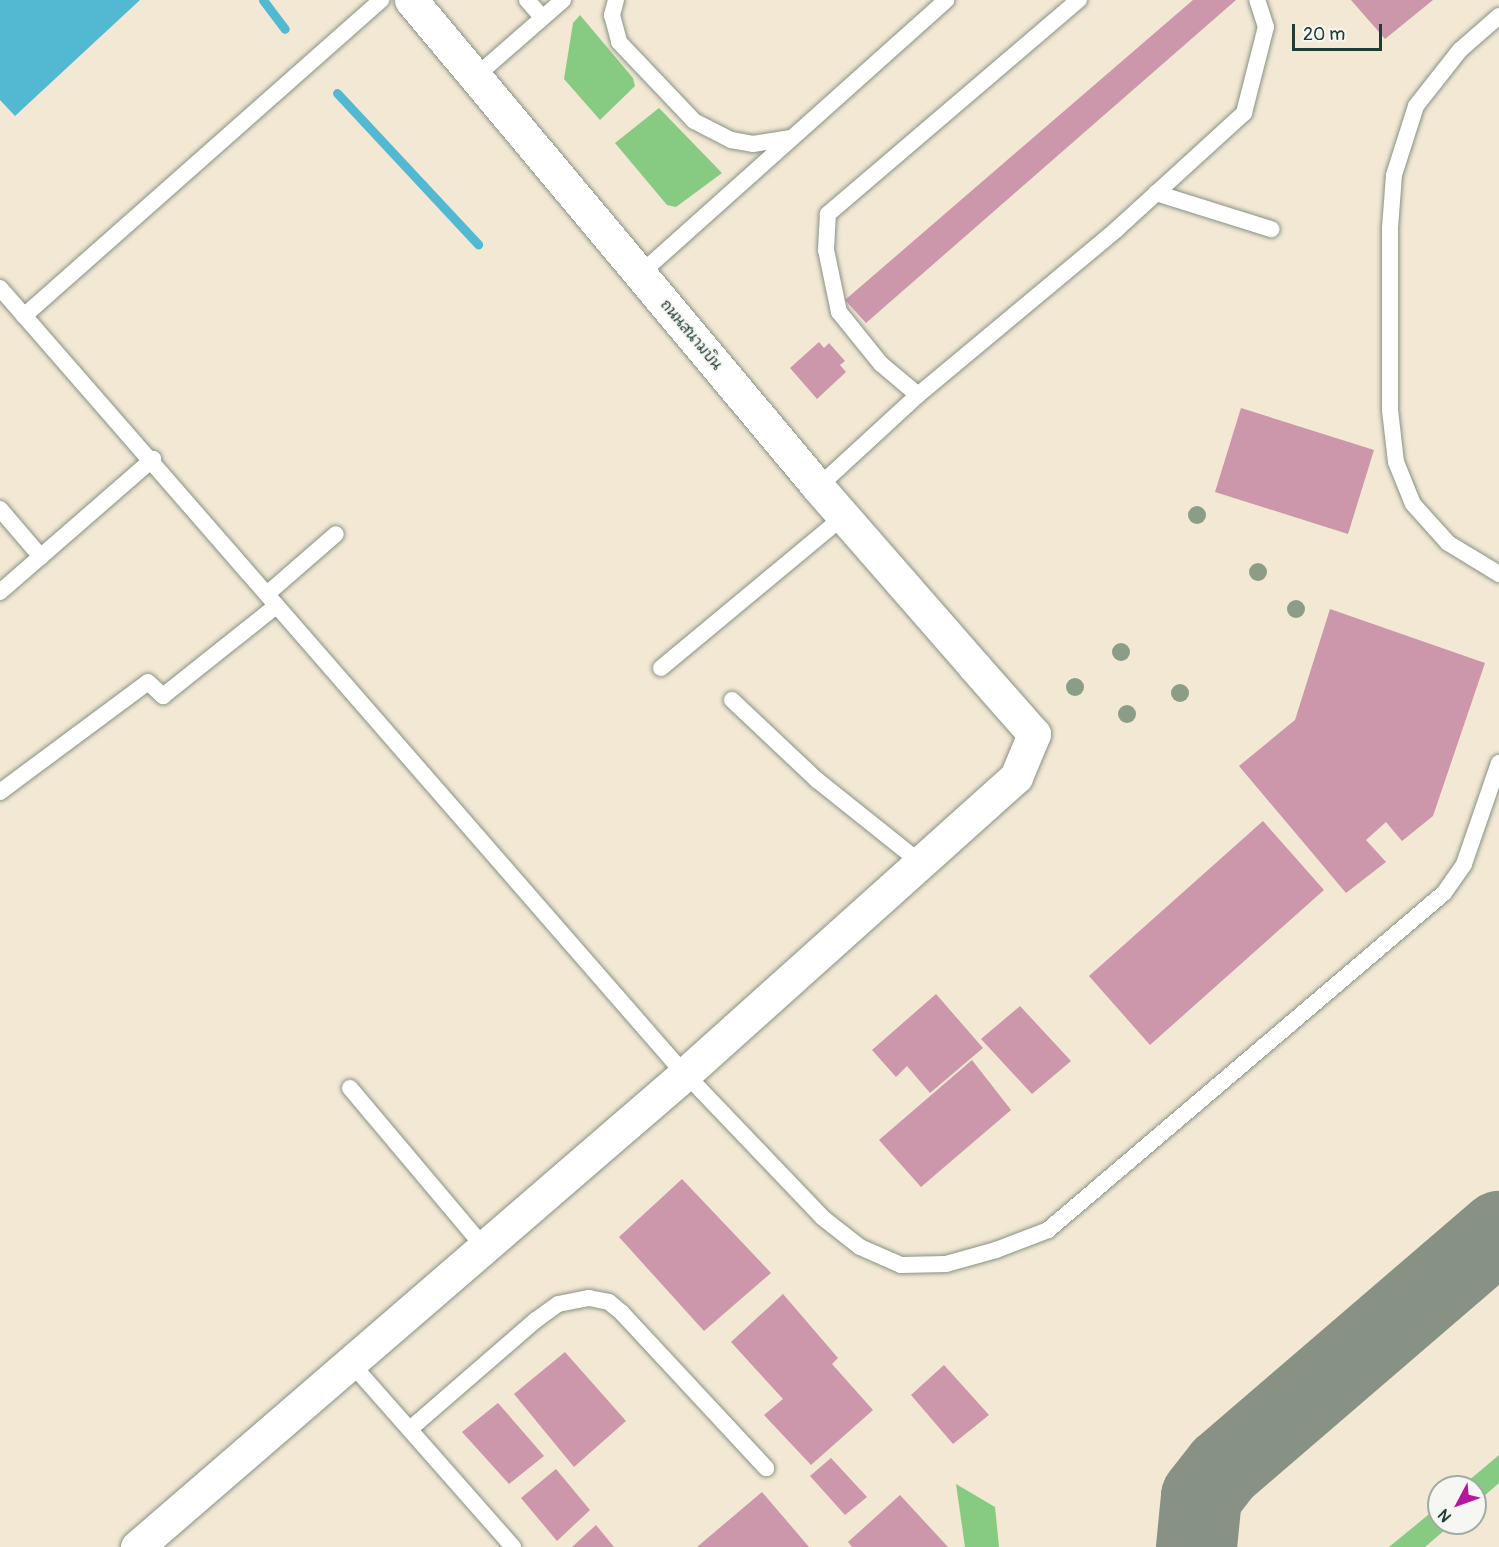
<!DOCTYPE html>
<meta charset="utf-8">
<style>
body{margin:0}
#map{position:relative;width:1499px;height:1547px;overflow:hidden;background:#f2e8d4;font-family:Pangolin,"Playpen Sans Thai",sans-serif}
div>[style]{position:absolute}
.green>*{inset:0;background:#87ca82}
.water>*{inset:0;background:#53b8d2}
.stream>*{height:9px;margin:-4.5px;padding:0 4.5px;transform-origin:4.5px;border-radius:4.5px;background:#53b8d2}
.taxiway>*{height:81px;margin:-40.5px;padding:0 40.5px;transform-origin:40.5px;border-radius:40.5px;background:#889284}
.building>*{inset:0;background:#cc96ab}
.roads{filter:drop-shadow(0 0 2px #889284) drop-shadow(0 0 2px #889284)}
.service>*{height:16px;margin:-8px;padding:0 8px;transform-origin:8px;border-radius:8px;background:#fff}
.minor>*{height:33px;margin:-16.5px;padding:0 16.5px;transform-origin:16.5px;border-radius:16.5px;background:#fff}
.secondary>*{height:33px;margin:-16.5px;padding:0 16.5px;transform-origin:16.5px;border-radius:16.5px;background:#fff}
.trees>*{width:18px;height:18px;margin:-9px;border-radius:50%;background:#8c9d87}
span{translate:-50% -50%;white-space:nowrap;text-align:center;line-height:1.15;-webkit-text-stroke:4.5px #f6f6f2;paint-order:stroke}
.street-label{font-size:15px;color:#1f3d34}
.north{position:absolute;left:1427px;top:1475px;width:60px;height:60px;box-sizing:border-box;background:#f6f6f2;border:2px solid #a0aca6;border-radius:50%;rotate:229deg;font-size:16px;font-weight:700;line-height:24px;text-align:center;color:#1f3d34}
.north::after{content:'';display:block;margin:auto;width:21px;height:27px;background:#b5179e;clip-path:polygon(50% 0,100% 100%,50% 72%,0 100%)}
.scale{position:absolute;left:1292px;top:24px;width:90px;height:27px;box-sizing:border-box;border:3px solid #1f3d34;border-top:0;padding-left:8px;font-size:18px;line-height:21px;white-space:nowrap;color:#1f3d34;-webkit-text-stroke:4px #f6f6f2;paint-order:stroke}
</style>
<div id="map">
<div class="green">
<div style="clip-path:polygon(580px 15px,633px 78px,635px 86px,600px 120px,564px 79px,573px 23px)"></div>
<div style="clip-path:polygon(659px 108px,722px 173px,676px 207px,667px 205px,615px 143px)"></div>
<div style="clip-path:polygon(1499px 1455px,1499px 1483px,1475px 1504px,1475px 1487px,1461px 1487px)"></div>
<div style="clip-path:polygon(956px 1484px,995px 1507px,999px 1547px,965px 1547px)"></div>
<div style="clip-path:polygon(1439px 1506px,1439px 1523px,1453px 1523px,1425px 1547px,1389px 1547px)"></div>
</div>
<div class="water">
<div style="clip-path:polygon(0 0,140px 0,15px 116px,0 100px)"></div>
</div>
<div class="stream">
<div style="left:263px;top:0;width:36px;rotate:53deg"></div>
<div style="left:337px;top:93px;width:207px;rotate:47deg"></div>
</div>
<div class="taxiway">
<div style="left:1196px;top:1547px;width:51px;rotate:-84.4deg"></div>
<div style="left:1201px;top:1496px;width:36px;rotate:-52deg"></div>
<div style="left:1223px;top:1468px;width:364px;rotate:-40.7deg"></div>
</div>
<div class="building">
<div style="clip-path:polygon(1193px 0,1236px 0,866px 323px,845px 300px)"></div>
<div style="clip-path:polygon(1351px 0,1433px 0,1385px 39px)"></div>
<div style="clip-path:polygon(819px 342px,824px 348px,829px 343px,845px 361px,840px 365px,846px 372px,817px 399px,790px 368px)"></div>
<div style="clip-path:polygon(1241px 408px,1374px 450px,1348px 534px,1215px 492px)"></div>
<div style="clip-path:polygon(1330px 609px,1485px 663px,1433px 816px,1402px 841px,1386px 822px,1366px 840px,1386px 862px,1346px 893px,1239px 766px,1295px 720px)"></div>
<div style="clip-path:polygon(1263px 821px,1324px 890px,1150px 1045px,1089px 976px)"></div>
<div style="clip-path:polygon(936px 994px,983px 1048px,930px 1093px,907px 1066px,896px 1077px,872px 1050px)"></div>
<div style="clip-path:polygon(1020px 1006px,1071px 1061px,1032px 1094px,981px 1039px)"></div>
<div style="clip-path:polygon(972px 1060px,1011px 1110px,921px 1187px,879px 1140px)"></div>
<div style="clip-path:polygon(682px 1179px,771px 1273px,704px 1331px,619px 1237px)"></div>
<div style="clip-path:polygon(783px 1294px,838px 1358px,832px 1364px,873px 1410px,811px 1465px,764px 1415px,783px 1399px,731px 1342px)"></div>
<div style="clip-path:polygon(565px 1352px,626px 1421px,574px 1467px,514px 1394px)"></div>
<div style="clip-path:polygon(944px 1365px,989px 1415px,953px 1444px,911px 1395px)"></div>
<div style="clip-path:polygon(498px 1403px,544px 1456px,509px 1484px,462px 1432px)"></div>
<div style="clip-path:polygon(831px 1458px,867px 1497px,845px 1515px,810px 1476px)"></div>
<div style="clip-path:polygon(556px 1469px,590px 1510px,557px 1541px,521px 1498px)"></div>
<div style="clip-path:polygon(762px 1492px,809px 1547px,697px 1547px)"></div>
<div style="clip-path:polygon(900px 1495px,948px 1547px,852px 1547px,848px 1542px)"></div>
<div style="clip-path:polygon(596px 1525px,614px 1547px,572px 1547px)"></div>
</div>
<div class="roads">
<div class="service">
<div style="left:527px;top:0;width:23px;rotate:49deg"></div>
<div style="left:616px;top:0;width:16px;rotate:105deg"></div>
<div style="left:612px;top:15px;width:28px;rotate:75deg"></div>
<div style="left:619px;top:42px;width:109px;rotate:46.5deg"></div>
<div style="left:694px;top:121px;width:42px;rotate:27.2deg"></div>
<div style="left:731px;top:140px;width:22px;rotate:10deg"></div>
<div style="left:753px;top:144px;width:37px;rotate:-9deg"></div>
<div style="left:1499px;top:16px;width:52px;rotate:138.9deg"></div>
<div style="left:1460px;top:50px;width:71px;rotate:128.2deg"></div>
<div style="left:1416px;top:106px;width:72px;rotate:107.7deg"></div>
<div style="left:1394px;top:175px;width:53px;rotate:94.3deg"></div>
<div style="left:1390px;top:228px;width:182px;rotate:90deg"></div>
<div style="left:1390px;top:410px;width:52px;rotate:83.4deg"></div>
<div style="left:1396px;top:462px;width:45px;rotate:68deg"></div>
<div style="left:1413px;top:504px;width:52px;rotate:48.1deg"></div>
<div style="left:1448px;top:543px;width:60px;rotate:31.3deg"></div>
<div style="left:475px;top:77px;width:117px;rotate:-41.2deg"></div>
<div style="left:1156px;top:193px;width:121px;rotate:17.4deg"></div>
<div style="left:640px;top:274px;width:411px;rotate:-41.8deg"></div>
<div style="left:0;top:288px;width:1028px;rotate:48.95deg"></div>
<div style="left:675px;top:1063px;width:214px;rotate:46.3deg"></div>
<div style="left:823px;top:1218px;width:47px;rotate:38.1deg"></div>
<div style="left:860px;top:1247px;width:45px;rotate:23.7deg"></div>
<div style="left:901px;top:1265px;width:45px;rotate:-1.3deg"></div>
<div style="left:946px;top:1264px;width:52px;rotate:-15.6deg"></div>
<div style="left:996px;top:1250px;width:56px;rotate:-21deg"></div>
<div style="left:1048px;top:1230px;width:520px;rotate:-40.4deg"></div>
<div style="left:1444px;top:893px;width:35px;rotate:-55deg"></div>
<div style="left:1464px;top:864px;width:107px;rotate:-70.9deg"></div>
<div style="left:24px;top:316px;width:477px;rotate:-41.5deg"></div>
<div style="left:918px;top:395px;width:48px;rotate:-140deg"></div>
<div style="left:881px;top:364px;width:67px;rotate:-128.9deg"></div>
<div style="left:839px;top:312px;width:63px;rotate:-101.8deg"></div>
<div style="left:826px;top:250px;width:36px;rotate:-87deg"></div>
<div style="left:828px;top:214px;width:330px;rotate:-40.5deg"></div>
<div style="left:818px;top:487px;width:136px;rotate:-42.6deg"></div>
<div style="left:918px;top:395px;width:259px;rotate:-39.8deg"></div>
<div style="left:1117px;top:229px;width:172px;rotate:-42.4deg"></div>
<div style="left:1244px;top:113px;width:89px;rotate:-75.7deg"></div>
<div style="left:1266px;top:27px;width:28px;rotate:-108deg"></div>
<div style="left:0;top:509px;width:63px;rotate:49.5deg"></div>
<div style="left:0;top:592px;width:203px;rotate:-41deg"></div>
<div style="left:267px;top:594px;width:91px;rotate:-41deg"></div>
<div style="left:661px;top:668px;width:238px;rotate:-39.7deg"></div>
<div style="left:732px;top:700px;width:117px;rotate:43.3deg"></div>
<div style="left:817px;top:780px;width:133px;rotate:38.6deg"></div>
<div style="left:0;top:792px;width:184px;rotate:-36.6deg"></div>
<div style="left:148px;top:682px;width:21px;rotate:43deg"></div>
<div style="left:163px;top:696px;width:144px;rotate:-38.5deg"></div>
<div style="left:350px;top:1088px;width:208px;rotate:49.9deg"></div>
<div style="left:350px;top:1362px;width:247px;rotate:48.6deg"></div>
<div style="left:410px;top:1429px;width:167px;rotate:-40.9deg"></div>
<div style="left:536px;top:1320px;width:27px;rotate:-36deg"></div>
<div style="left:558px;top:1304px;width:32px;rotate:-11deg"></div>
<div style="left:589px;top:1298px;width:20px;rotate:11deg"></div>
<div style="left:609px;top:1302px;width:17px;rotate:40deg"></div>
<div style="left:622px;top:1313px;width:212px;rotate:47.1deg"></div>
</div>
<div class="minor">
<div style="left:137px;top:1547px;width:724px;rotate:-40.8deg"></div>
<div style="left:685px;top:1074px;width:445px;rotate:-41.9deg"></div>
<div style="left:1016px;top:777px;width:47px;rotate:-67.3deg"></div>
<div style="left:1034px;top:734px;width:91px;rotate:-131.4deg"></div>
</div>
<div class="secondary">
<div style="left:411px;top:0;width:635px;rotate:50.11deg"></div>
<div style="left:818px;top:487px;width:237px;rotate:48.9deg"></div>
</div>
</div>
<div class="trees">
<div style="left:1197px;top:515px"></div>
<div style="left:1258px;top:572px"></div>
<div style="left:1296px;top:609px"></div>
<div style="left:1121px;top:652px"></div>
<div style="left:1075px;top:687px"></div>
<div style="left:1180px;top:693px"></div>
<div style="left:1127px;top:714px"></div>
</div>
<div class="street-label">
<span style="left:691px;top:335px;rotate:50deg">ถนนสนามบิน</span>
</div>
<div class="north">N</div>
<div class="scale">20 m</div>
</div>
